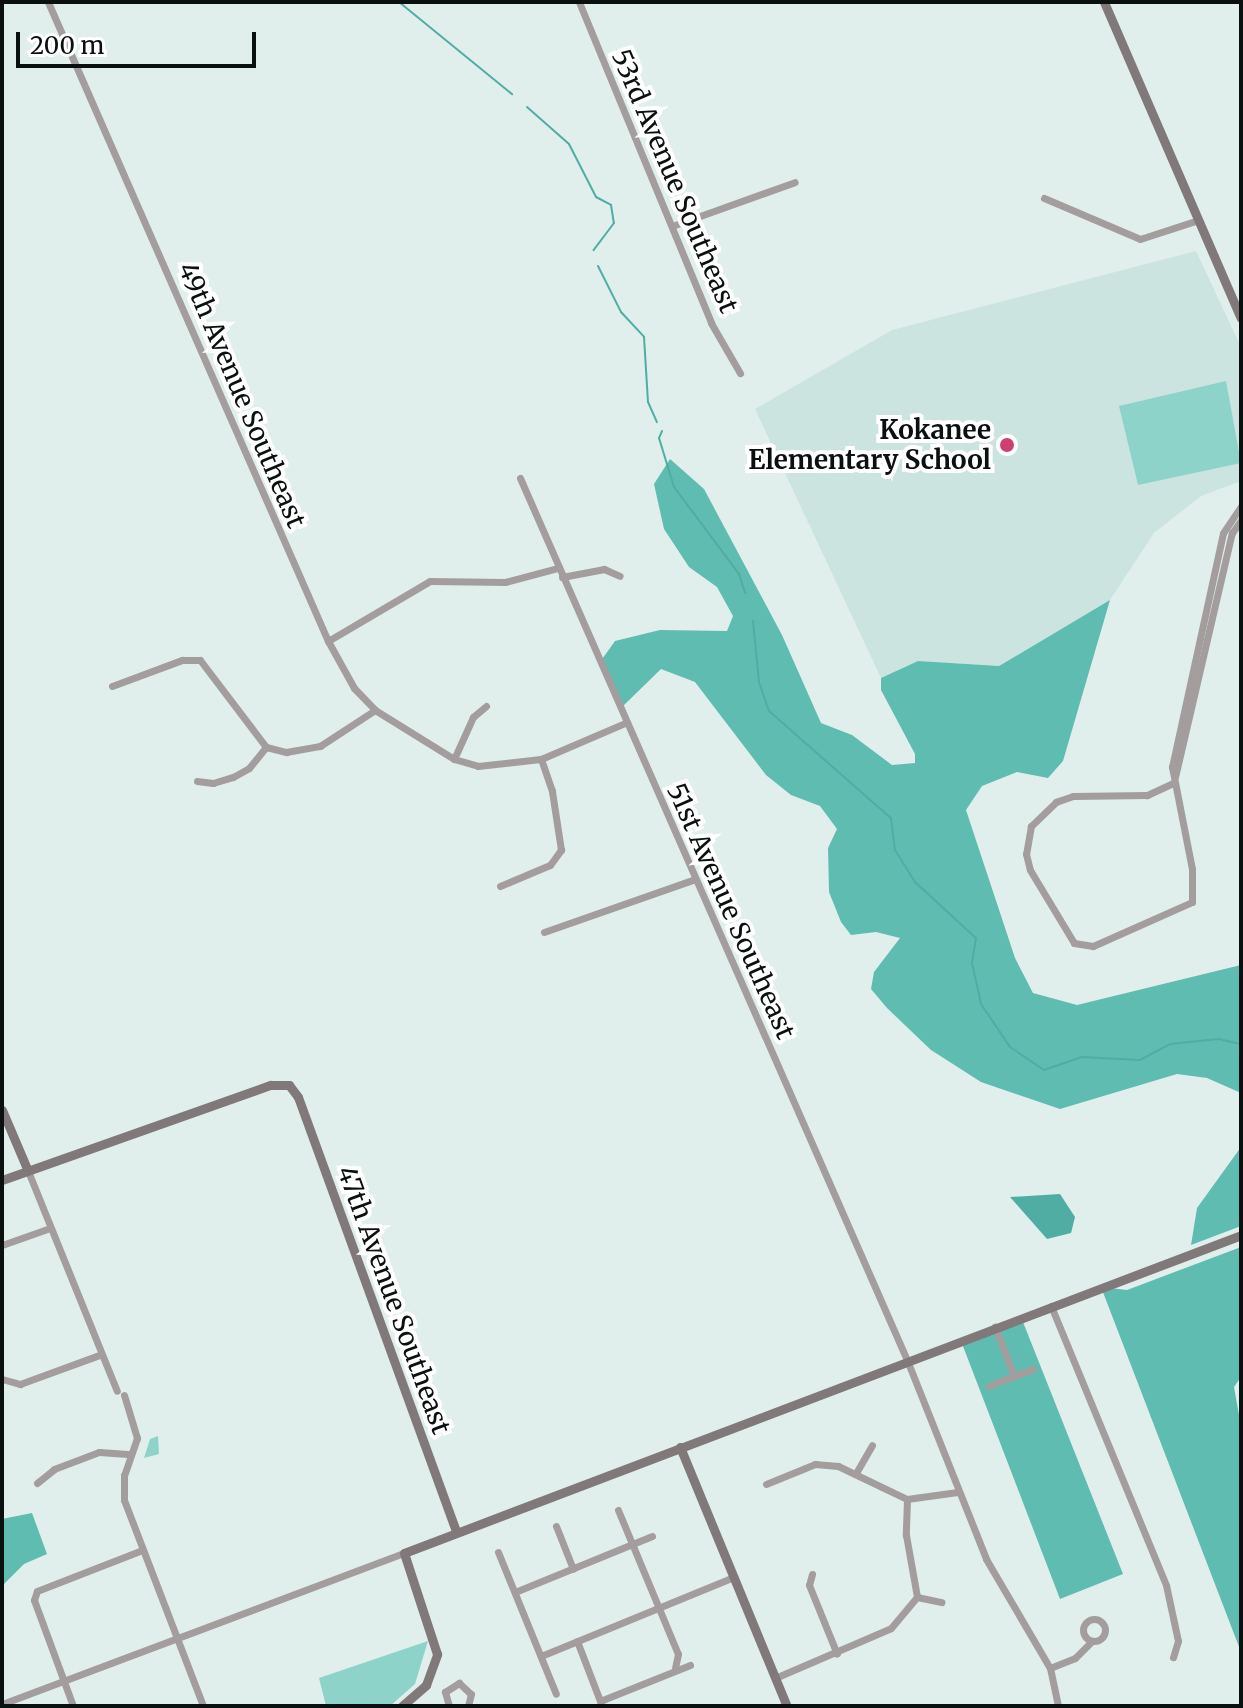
<!DOCTYPE html>
<style>
body{margin:0}
#map{position:relative;width:1243px;height:1708px;overflow:hidden;background:#e0efec;font-family:Merriweather,serif}
div>[style]{position:absolute}
.built>*{inset:0;background:#cce4e0}
.green>*{inset:0;background:#8dd3ca}
.forest>*{inset:0;background:#5fbcb1}
.water>*{inset:0;background:#50ada3}
.stream>*{height:2px;margin:-1px;padding:0 1px;transform-origin:1px;border-radius:1px;background:#50ada3}
.street>*{height:7px;margin:-3.5px;padding:0 3.5px;transform-origin:3.5px;border-radius:3.5px;background:#a39d9e}
.street>.ring{margin:-3.5px;padding:0;box-sizing:content-box;background:none;border:7px solid #a39d9e;border-radius:50%}
.secondary>*{height:9px;margin:-4.5px;padding:0 4.5px;transform-origin:4.5px;border-radius:4.5px;background:#807879}
.dots>*{width:22px;height:22px;translate:-50% -50%;box-sizing:border-box;border:4px solid #fff;border-radius:50%}
span{translate:-50% -50%;white-space:nowrap;text-align:center;line-height:1.15;-webkit-text-stroke:8px #fff;paint-order:stroke}
.street-label{font-size:26px;color:#0a0f0f}
.poi-label{font-size:26px;color:#0a0f0f;font-weight:700}
.right{translate:-100% -50%;text-align:right}
.frame{position:absolute;inset:0;border:4px solid #0a0f0f;pointer-events:none}
.scale{position:absolute;left:16px;top:32px;width:240px;height:36px;box-sizing:border-box;border:4px solid #0a0f0f;border-top:0;padding-left:10px;font-size:24px;line-height:28px;white-space:nowrap;color:#0a0f0f;-webkit-text-stroke:6px #fff;paint-order:stroke}
</style>
<div id="map">
<div class="built">
<div style="clip-path:polygon(1196px 251px,1241px 347px,1241px 481px,1201px 496px,1154px 533px,1110px 600px,999px 666px,918px 661px,881px 678px,755px 409px,892px 330px)"></div>
</div>
<div class="green">
<div style="clip-path:polygon(1226px 381px,1241px 463px,1138px 485px,1119px 406px)"></div>
<div style="clip-path:polygon(158px 1436px,159px 1454px,144px 1458px,150px 1439px)"></div>
<div style="clip-path:polygon(428px 1641px,415px 1684px,390px 1706px,326px 1706px,319px 1678px)"></div>
</div>
<div class="forest">
<div style="clip-path:polygon(670px 459px,704px 489px,782px 635px,821px 723px,852px 735px,892px 765px,915px 763px,915px 754px,881px 690px,881px 678px,918px 661px,999px 666px,1110px 600px,1063px 761px,1048px 778px,1017px 772px,982px 786px,966px 810px,1015px 958px,1033px 993px,1077px 1005px,1241px 965px,1241px 1093px,1207px 1078px,1177px 1074px,1060px 1109px,981px 1082px,931px 1050px,887px 1008px,871px 989px,874px 972px,900px 938px,876px 932px,851px 935px,841px 922px,829px 892px,828px 848px,837px 829px,820px 806px,791px 795px,766px 775px,695px 682px,661px 669px,620px 709px,600px 662px,615px 641px,660px 630px,727px 631px,733px 616px,717px 587px,689px 567px,664px 529px,654px 484px)"></div>
<div style="clip-path:polygon(1241px 1147px,1241px 1226px,1191px 1245px,1197px 1208px)"></div>
<div style="clip-path:polygon(1241px 1247px,1241px 1377px,1234px 1387px,1241px 1426px,1241px 1652px,1101px 1287px,1127px 1290px)"></div>
<div style="clip-path:polygon(1021px 1317px,1123px 1574px,1060px 1599px,961px 1341px)"></div>
<div style="clip-path:polygon(32px 1513px,47px 1554px,24px 1564px,2px 1586px,2px 1519px)"></div>
</div>
<div class="water">
<div style="clip-path:polygon(1060px 1194px,1075px 1217px,1071px 1233px,1047px 1239px,1010px 1197px)"></div>
</div>
<div class="stream">
<div style="left:399px;top:2px;width:146px;rotate:39.2deg"></div>
<div style="left:527px;top:107px;width:56px;rotate:41.4deg"></div>
<div style="left:569px;top:144px;width:59px;rotate:63deg"></div>
<div style="left:596px;top:197px;width:17px;rotate:28deg"></div>
<div style="left:611px;top:205px;width:18px;rotate:81deg"></div>
<div style="left:614px;top:223px;width:34px;rotate:127deg"></div>
<div style="left:598px;top:266px;width:51px;rotate:63.4deg"></div>
<div style="left:621px;top:312px;width:34px;rotate:47deg"></div>
<div style="left:644px;top:337px;width:65px;rotate:86.5deg"></div>
<div style="left:648px;top:402px;width:22px;rotate:66deg"></div>
<div style="left:662px;top:431px;width:8px;rotate:113deg"></div>
<div style="left:659px;top:438px;width:51px;rotate:73deg"></div>
<div style="left:674px;top:487px;width:109px;rotate:53.2deg"></div>
<div style="left:739px;top:574px;width:20px;rotate:72deg"></div>
<div style="left:753px;top:621px;width:61px;rotate:84.4deg"></div>
<div style="left:759px;top:682px;width:31px;rotate:71deg"></div>
<div style="left:769px;top:711px;width:162px;rotate:41.3deg"></div>
<div style="left:891px;top:818px;width:32px;rotate:83deg"></div>
<div style="left:895px;top:850px;width:38px;rotate:58deg"></div>
<div style="left:915px;top:882px;width:83px;rotate:42.6deg"></div>
<div style="left:976px;top:938px;width:25px;rotate:99deg"></div>
<div style="left:972px;top:963px;width:42px;rotate:77.6deg"></div>
<div style="left:981px;top:1004px;width:52px;rotate:56deg"></div>
<div style="left:1010px;top:1047px;width:41px;rotate:34.1deg"></div>
<div style="left:1044px;top:1070px;width:40px;rotate:-18.9deg"></div>
<div style="left:1082px;top:1057px;width:58px;rotate:3deg"></div>
<div style="left:1140px;top:1060px;width:34px;rotate:-28deg"></div>
<div style="left:1170px;top:1044px;width:49px;rotate:-5.8deg"></div>
<div style="left:1219px;top:1039px;width:23px;rotate:13deg"></div>
</div>
<div class="street">
<div style="left:48px;top:2px;width:698px;rotate:66.34deg"></div>
<div style="left:328px;top:641px;width:54px;rotate:61deg"></div>
<div style="left:354px;top:688px;width:30px;rotate:46deg"></div>
<div style="left:375px;top:710px;width:93px;rotate:31.8deg"></div>
<div style="left:454px;top:759px;width:25px;rotate:16deg"></div>
<div style="left:478px;top:766px;width:63px;rotate:-6.3deg"></div>
<div style="left:541px;top:759px;width:91px;rotate:-23.2deg"></div>
<div style="left:579px;top:2px;width:347px;rotate:67.6deg"></div>
<div style="left:711px;top:323px;width:58px;rotate:59.9deg"></div>
<div style="left:1044px;top:198px;width:104px;rotate:23.1deg"></div>
<div style="left:1140px;top:239px;width:61px;rotate:-18.1deg"></div>
<div style="left:675px;top:225px;width:127px;rotate:-19.7deg"></div>
<div style="left:520px;top:478px;width:963px;rotate:66.31deg"></div>
<div style="left:907px;top:1360px;width:214px;rotate:68.3deg"></div>
<div style="left:986px;top:1559px;width:126px;rotate:59.6deg"></div>
<div style="left:1050px;top:1668px;width:39px;rotate:78deg"></div>
<div style="left:562px;top:577px;width:43px;rotate:-10.8deg"></div>
<div style="left:604px;top:569px;width:17px;rotate:24deg"></div>
<div style="left:328px;top:641px;width:118px;rotate:-30.5deg"></div>
<div style="left:430px;top:581px;width:75px;rotate:0.8deg"></div>
<div style="left:505px;top:582px;width:55px;rotate:-14.8deg"></div>
<div style="left:112px;top:686px;width:75px;rotate:-20.4deg"></div>
<div style="left:182px;top:660px;width:18px"></div>
<div style="left:200px;top:660px;width:109px;rotate:52.8deg"></div>
<div style="left:266px;top:747px;width:21px;rotate:14deg"></div>
<div style="left:286px;top:752px;width:35px;rotate:-10deg"></div>
<div style="left:320px;top:746px;width:66px;rotate:-33.2deg"></div>
<div style="left:454px;top:759px;width:46px;rotate:-65.7deg"></div>
<div style="left:473px;top:717px;width:17px;rotate:-40deg"></div>
<div style="left:1175px;top:777px;width:251px;rotate:-76.9deg"></div>
<div style="left:1232px;top:533px;width:16px;rotate:-55deg"></div>
<div style="left:197px;top:781px;width:16px;rotate:7deg"></div>
<div style="left:213px;top:783px;width:21px;rotate:-17deg"></div>
<div style="left:233px;top:777px;width:18px;rotate:-29deg"></div>
<div style="left:249px;top:768px;width:27px;rotate:-51deg"></div>
<div style="left:1173px;top:783px;width:29px;rotate:155deg"></div>
<div style="left:1147px;top:795px;width:74px;rotate:179.2deg"></div>
<div style="left:1073px;top:796px;width:18px;rotate:161deg"></div>
<div style="left:1056px;top:802px;width:35px;rotate:136deg"></div>
<div style="left:1031px;top:826px;width:28px;rotate:100deg"></div>
<div style="left:1026px;top:854px;width:16px;rotate:76deg"></div>
<div style="left:1030px;top:870px;width:85px;rotate:58.9deg"></div>
<div style="left:1074px;top:943px;width:19px;rotate:9deg"></div>
<div style="left:1093px;top:946px;width:108px;rotate:-24deg"></div>
<div style="left:1192px;top:902px;width:33px;rotate:-90deg"></div>
<div style="left:1192px;top:869px;width:104px;rotate:-101.1deg"></div>
<div style="left:1172px;top:767px;width:239px;rotate:-77.7deg"></div>
<div style="left:1223px;top:533px;width:32px;rotate:-56deg"></div>
<div style="left:500px;top:886px;width:54px;rotate:-22.8deg"></div>
<div style="left:550px;top:865px;width:19px;rotate:-54deg"></div>
<div style="left:561px;top:850px;width:60px;rotate:-98.7deg"></div>
<div style="left:552px;top:791px;width:34px;rotate:-109deg"></div>
<div style="left:544px;top:932px;width:160px;rotate:-19.3deg"></div>
<div style="left:28px;top:1171px;width:237px;rotate:68deg"></div>
<div style="left:2px;top:1245px;width:51px;rotate:-19.5deg"></div>
<div style="left:1051px;top:1306px;width:302px;rotate:67.6deg"></div>
<div style="left:1166px;top:1585px;width:57px;rotate:77.9deg"></div>
<div style="left:1178px;top:1641px;width:17px;rotate:107deg"></div>
<div style="left:1014px;top:1376px;width:20px;rotate:-20deg"></div>
<div style="left:2px;top:1379px;width:19px;rotate:16deg"></div>
<div style="left:20px;top:1384px;width:87px;rotate:-20.1deg"></div>
<div style="left:989px;top:1386px;width:27px;rotate:-22deg"></div>
<div style="left:1014px;top:1376px;width:53px;rotate:-111.2deg"></div>
<div style="left:124px;top:1395px;width:45px;rotate:73.2deg"></div>
<div style="left:137px;top:1438px;width:39px;rotate:109deg"></div>
<div style="left:124px;top:1475px;width:25px;rotate:90deg"></div>
<div style="left:124px;top:1500px;width:221px;rotate:69deg"></div>
<div style="left:856px;top:1473px;width:32px;rotate:-60deg"></div>
<div style="left:37px;top:1483px;width:22px;rotate:-39deg"></div>
<div style="left:54px;top:1469px;width:48px;rotate:-20.7deg"></div>
<div style="left:99px;top:1452px;width:32px;rotate:4deg"></div>
<div style="left:766px;top:1484px;width:53px;rotate:-22.2deg"></div>
<div style="left:815px;top:1464px;width:23px;rotate:5deg"></div>
<div style="left:838px;top:1466px;width:76px;rotate:25.6deg"></div>
<div style="left:907px;top:1499px;width:51px;rotate:-7.8deg"></div>
<div style="left:907px;top:1499px;width:36px;rotate:92deg"></div>
<div style="left:906px;top:1535px;width:63px;rotate:79.9deg"></div>
<div style="left:618px;top:1510px;width:156px;rotate:67.4deg"></div>
<div style="left:678px;top:1654px;width:14px;rotate:102deg"></div>
<div style="left:556px;top:1526px;width:46px;rotate:68.4deg"></div>
<div style="left:498px;top:1552px;width:153px;rotate:67.8deg"></div>
<div style="left:812px;top:1574px;width:11px;rotate:105deg"></div>
<div style="left:809px;top:1585px;width:74px;rotate:67.9deg"></div>
<div style="left:515px;top:1592px;width:148px;rotate:-22.2deg"></div>
<div style="left:917px;top:1597px;width:25px;rotate:12deg"></div>
<div class="ring" style="left:1083px;top:1619px;width:15px;height:15px"></div>
<div style="left:577px;top:1641px;width:70px;rotate:69deg"></div>
<div style="left:541px;top:1656px;width:209px;rotate:-22.3deg"></div>
<div style="left:1050px;top:1668px;width:27px;rotate:-22deg"></div>
<div style="left:1075px;top:1658px;width:24px;rotate:-45deg"></div>
<div style="left:775px;top:1678px;width:126px;rotate:-23.3deg"></div>
<div style="left:891px;top:1628px;width:40px;rotate:-50deg"></div>
<div style="left:600px;top:1701px;width:97px;rotate:-21.8deg"></div>
<div style="left:2px;top:1704px;width:429px;rotate:-20.6deg"></div>
<div style="left:73px;top:1706px;width:113px;rotate:-110.2deg"></div>
<div style="left:34px;top:1600px;width:9px;rotate:-72deg"></div>
<div style="left:37px;top:1591px;width:113px;rotate:-21.3deg"></div>
<div style="left:449px;top:1706px;width:15px;rotate:-106deg"></div>
<div style="left:445px;top:1692px;width:17px;rotate:-33deg"></div>
<div style="left:459px;top:1683px;width:16px;rotate:43deg"></div>
<div style="left:471px;top:1694px;width:12px;rotate:104deg"></div>
</div>
<div class="secondary">
<div style="left:1104px;top:2px;width:344px;rotate:66.6deg"></div>
<div style="left:2px;top:1110px;width:66px;rotate:66.9deg"></div>
<div style="left:2px;top:1180px;width:285px;rotate:-19.5deg"></div>
<div style="left:271px;top:1085px;width:18px"></div>
<div style="left:289px;top:1085px;width:15px;rotate:53deg"></div>
<div style="left:298px;top:1097px;width:463px;rotate:70deg"></div>
<div style="left:680px;top:1447px;width:280px;rotate:67.6deg"></div>
<div style="left:402px;top:1706px;width:32px;rotate:-41deg"></div>
<div style="left:426px;top:1685px;width:33px;rotate:-70deg"></div>
<div style="left:437px;top:1654px;width:106px;rotate:-108.1deg"></div>
<div style="left:404px;top:1553px;width:895px;rotate:-20.8deg"></div>
</div>
<div class="dots">
<div style="left:1007px;top:445px;background:#cd4071"></div>
</div>
<div class="street-label">
<span style="left:675px;top:181px;rotate:67deg">53rd Avenue Southeast</span>
<span style="left:242px;top:395px;rotate:67deg">49th Avenue Southeast</span>
<span style="left:731px;top:911px;rotate:66deg">51st Avenue Southeast</span>
<span style="left:394px;top:1300px;rotate:70deg">47th Avenue Southeast</span>
</div>
<div class="poi-label">
<span class="right" style="left:991px;top:445px">Kokanee<br>Elementary School</span>
</div>
<div class="frame"></div>
<div class="scale">200 m</div>
</div>
